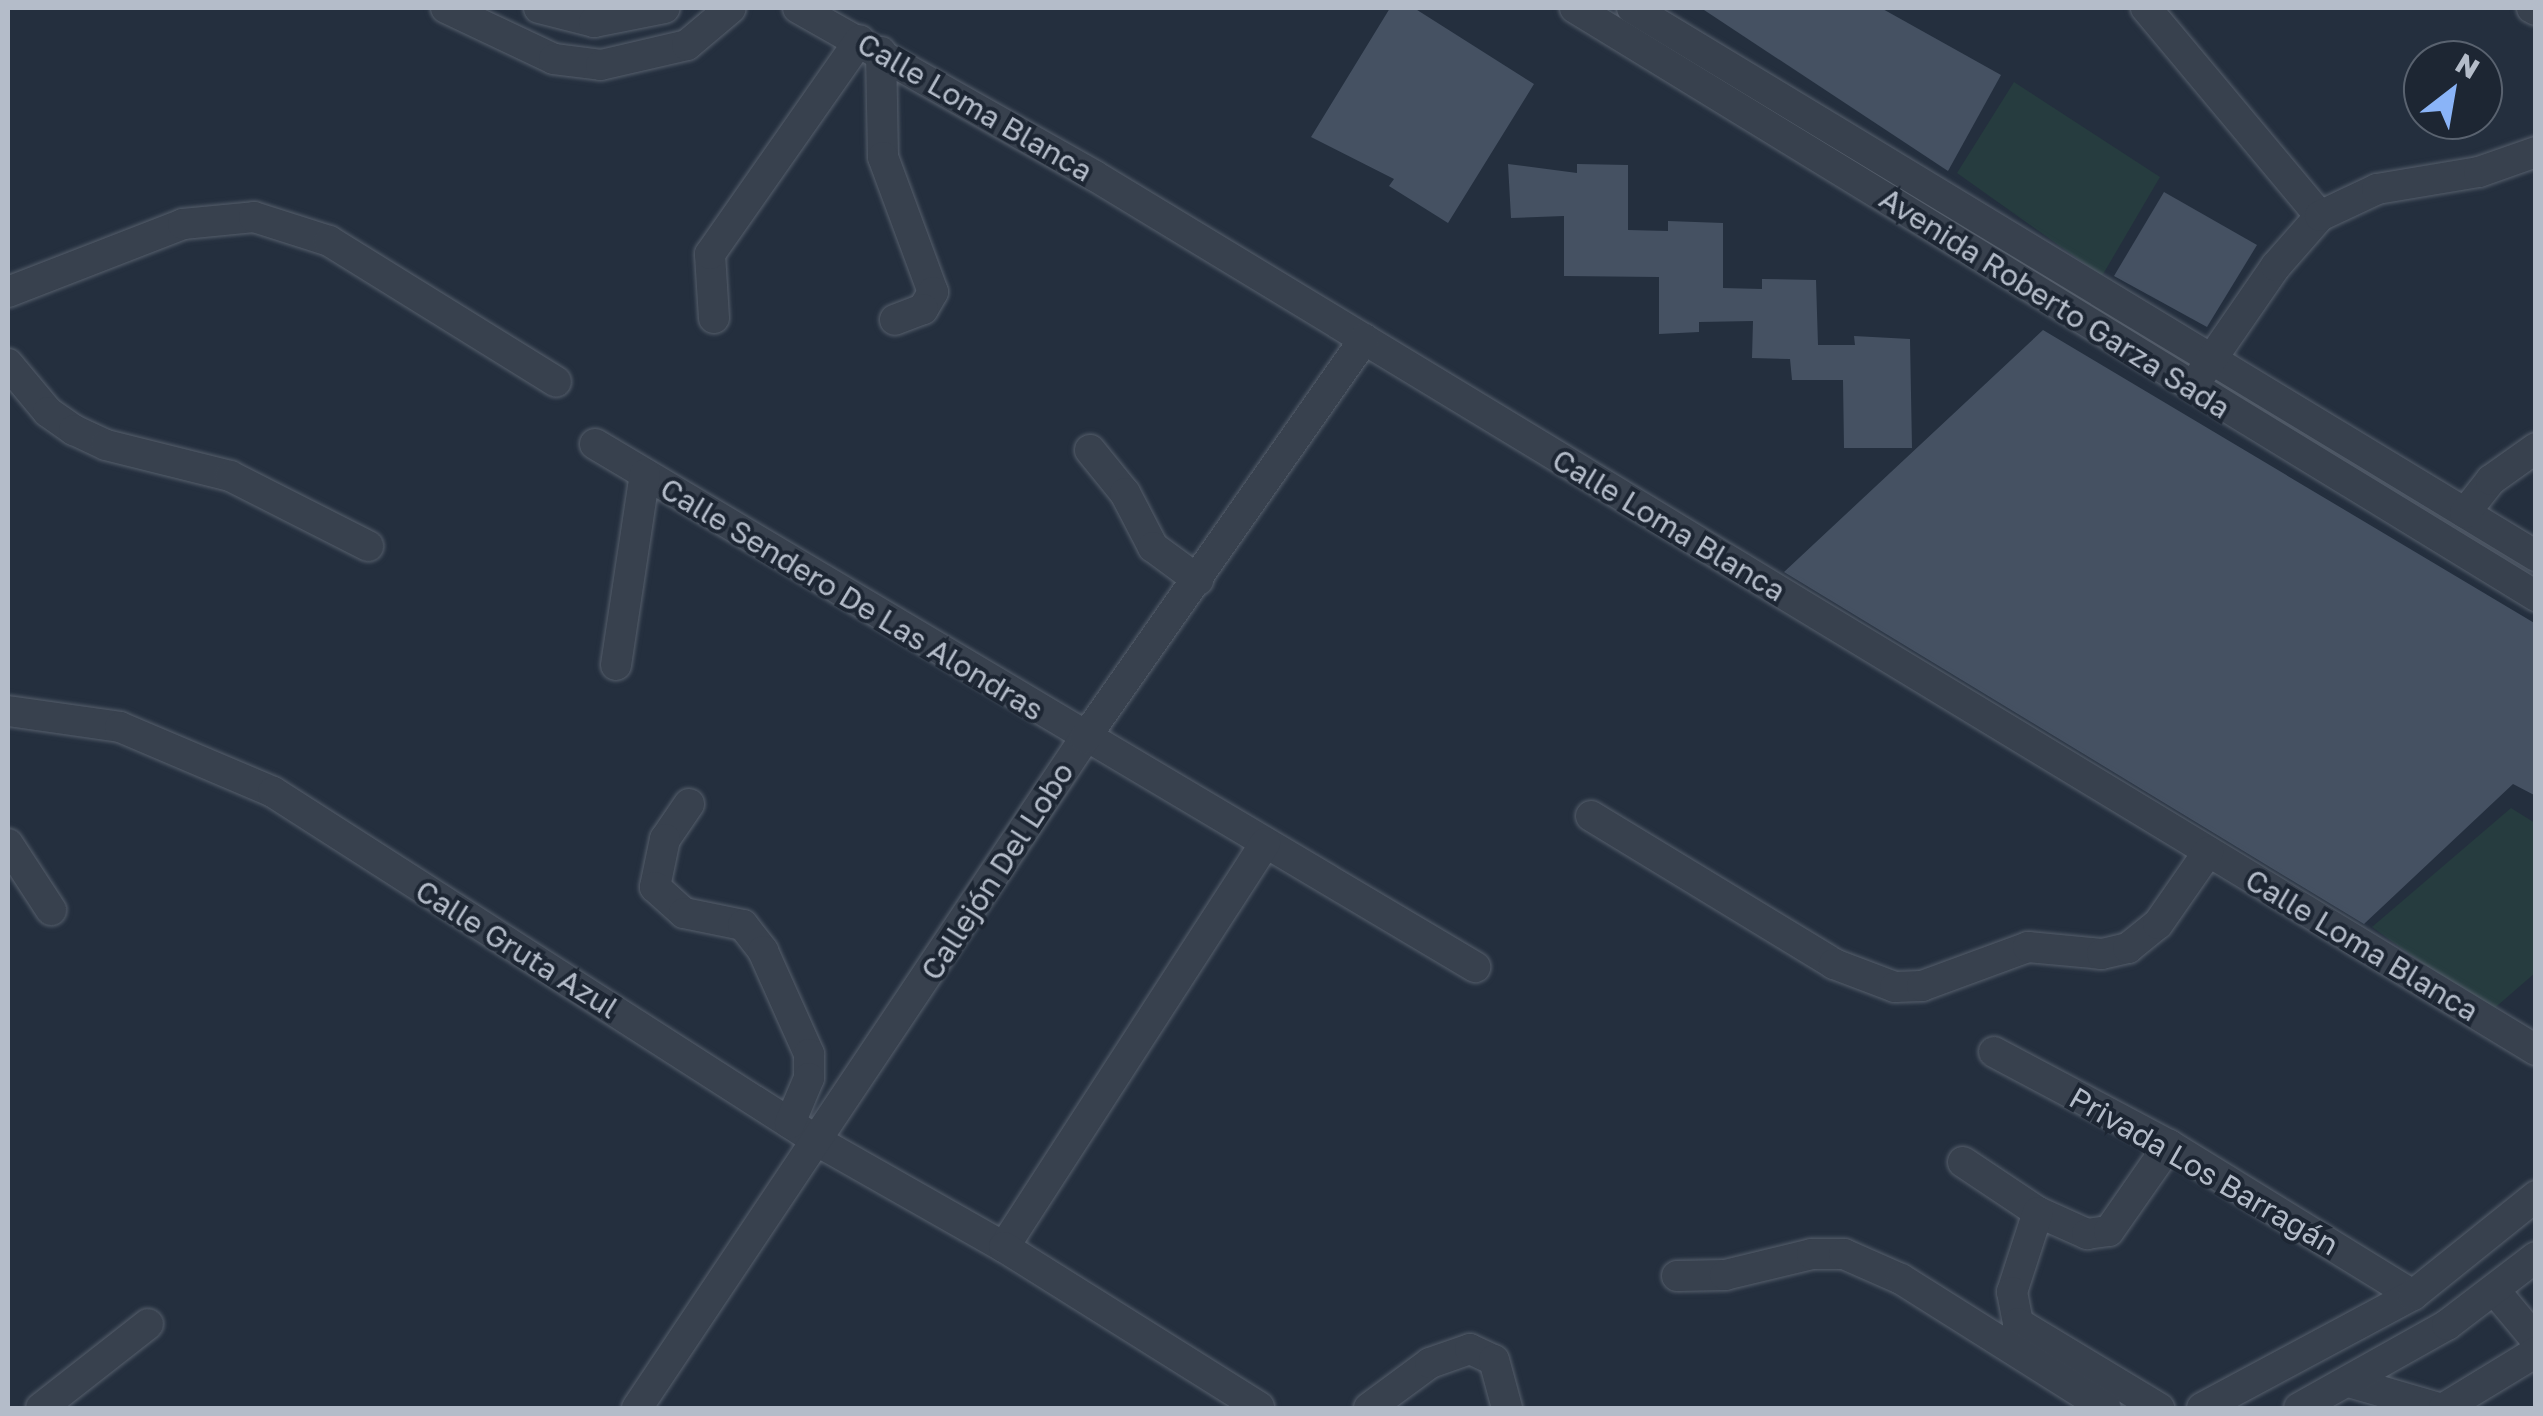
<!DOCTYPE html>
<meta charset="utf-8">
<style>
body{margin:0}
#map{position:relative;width:2543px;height:1416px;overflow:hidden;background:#242f3e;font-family:"Golos Text",sans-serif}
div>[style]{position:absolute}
.green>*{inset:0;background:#263c3f}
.building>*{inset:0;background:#455162}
.roads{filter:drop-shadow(0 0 2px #565f6c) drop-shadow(0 0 2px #565f6c)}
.minor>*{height:30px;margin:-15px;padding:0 15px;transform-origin:15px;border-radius:15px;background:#38414e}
span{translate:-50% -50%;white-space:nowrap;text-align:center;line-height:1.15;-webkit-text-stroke:8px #1d2633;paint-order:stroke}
.street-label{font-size:30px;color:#b4bcc9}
.frame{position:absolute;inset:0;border:10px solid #b4bcc9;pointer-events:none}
.north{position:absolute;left:2403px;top:40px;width:100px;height:100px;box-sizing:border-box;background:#1d2633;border:2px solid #59626f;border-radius:50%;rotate:31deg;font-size:28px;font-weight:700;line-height:40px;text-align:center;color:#b4bcc9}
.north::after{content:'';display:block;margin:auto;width:35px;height:45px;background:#8ab4f8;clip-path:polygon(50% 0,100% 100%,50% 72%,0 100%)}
</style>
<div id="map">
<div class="green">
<div style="clip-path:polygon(2014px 82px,2160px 177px,2102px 276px,1957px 173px)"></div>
<div style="clip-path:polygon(2511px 808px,2535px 823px,2535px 973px,2490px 1012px,2372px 927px)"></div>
</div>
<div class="building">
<div style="clip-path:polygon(1390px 8px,1414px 8px,1534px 84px,1448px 223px,1389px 186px,1394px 179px,1311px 137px)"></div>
<div style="clip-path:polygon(1701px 8px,1881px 8px,2001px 75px,1948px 171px)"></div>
<div style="clip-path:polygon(1508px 164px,1577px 173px,1577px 164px,1628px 165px,1628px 230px,1668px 231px,1668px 221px,1723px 223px,1723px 288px,1762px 289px,1762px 279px,1816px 280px,1818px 345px,1855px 345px,1854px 336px,1910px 339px,1912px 448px,1844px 448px,1843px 380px,1792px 380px,1790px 359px,1752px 358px,1753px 321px,1699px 322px,1699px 332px,1659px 334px,1659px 277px,1564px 276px,1564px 216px,1511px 218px)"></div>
<div style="clip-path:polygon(2164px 192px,2257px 245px,2207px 327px,2114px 276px)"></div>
<div style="clip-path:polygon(2043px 330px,2536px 624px,2536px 796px,2513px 784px,2364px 924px,1784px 572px)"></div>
</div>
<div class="roads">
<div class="minor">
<div style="left:446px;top:8px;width:119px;rotate:25.3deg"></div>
<div style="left:554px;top:59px;width:47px;rotate:7.3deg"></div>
<div style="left:601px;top:65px;width:88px;rotate:-13.1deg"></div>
<div style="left:687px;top:45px;width:57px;rotate:-40.1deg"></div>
<div style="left:539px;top:8px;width:57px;rotate:14.3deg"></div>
<div style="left:594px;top:22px;width:72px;rotate:-11.2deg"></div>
<div style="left:798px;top:8px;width:341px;rotate:29.5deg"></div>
<div style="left:1095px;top:176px;width:1685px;rotate:31.24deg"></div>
<div style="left:1575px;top:8px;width:1127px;rotate:31.46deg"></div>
<div style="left:1632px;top:8px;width:1057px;rotate:31.22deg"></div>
<div style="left:2146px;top:8px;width:271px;rotate:50.1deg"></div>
<div style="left:2532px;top:8px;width:4px;rotate:27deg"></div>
<div style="left:881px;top:52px;width:105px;rotate:88.9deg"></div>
<div style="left:883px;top:157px;width:144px;rotate:69.7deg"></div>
<div style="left:933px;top:292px;width:20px;rotate:120deg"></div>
<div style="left:923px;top:309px;width:30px;rotate:159deg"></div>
<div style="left:8px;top:292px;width:188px;rotate:-21.2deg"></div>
<div style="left:183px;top:224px;width:71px;rotate:-5.6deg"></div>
<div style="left:254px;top:217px;width:79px;rotate:17.7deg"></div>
<div style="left:329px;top:241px;width:267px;rotate:31.8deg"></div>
<div style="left:714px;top:318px;width:64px;rotate:-93.6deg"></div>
<div style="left:710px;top:254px;width:261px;rotate:-55deg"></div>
<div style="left:8px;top:364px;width:62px;rotate:50.2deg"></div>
<div style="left:48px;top:412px;width:32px;rotate:35deg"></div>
<div style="left:74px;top:430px;width:35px;rotate:25deg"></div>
<div style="left:106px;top:445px;width:128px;rotate:14deg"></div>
<div style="left:230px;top:476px;width:155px;rotate:26.9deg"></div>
<div style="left:2200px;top:376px;width:134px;rotate:-55.4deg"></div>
<div style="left:2276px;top:266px;width:67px;rotate:-48.7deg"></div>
<div style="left:2320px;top:216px;width:63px;rotate:-25.3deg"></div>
<div style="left:2377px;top:189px;width:103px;rotate:-9.5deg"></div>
<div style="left:2479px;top:172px;width:60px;rotate:-19.3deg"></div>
<div style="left:595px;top:444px;width:1024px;rotate:30.72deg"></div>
<div style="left:1090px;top:450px;width:55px;rotate:50.9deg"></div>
<div style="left:1125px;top:493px;width:61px;rotate:62.6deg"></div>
<div style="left:1153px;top:547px;width:56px;rotate:36.3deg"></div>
<div style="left:2465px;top:513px;width:42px;rotate:-51.8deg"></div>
<div style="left:2491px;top:480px;width:55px;rotate:-35.4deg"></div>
<div style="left:616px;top:665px;width:193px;rotate:-81.4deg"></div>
<div style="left:8px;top:711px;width:113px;rotate:8.1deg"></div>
<div style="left:120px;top:727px;width:166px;rotate:23deg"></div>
<div style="left:273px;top:792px;width:649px;rotate:32.66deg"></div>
<div style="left:819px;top:1142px;width:213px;rotate:29.6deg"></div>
<div style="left:1004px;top:1247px;width:481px;rotate:-57.1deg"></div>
<div style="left:689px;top:804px;width:42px;rotate:124.4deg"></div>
<div style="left:665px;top:839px;width:49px;rotate:101.8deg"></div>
<div style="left:655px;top:887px;width:39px;rotate:42deg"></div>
<div style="left:684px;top:913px;width:60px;rotate:11.5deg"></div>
<div style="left:743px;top:925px;width:33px;rotate:52deg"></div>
<div style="left:763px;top:951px;width:113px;rotate:65.9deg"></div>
<div style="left:809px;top:1054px;width:24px;rotate:90deg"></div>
<div style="left:809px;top:1078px;width:49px;rotate:112.9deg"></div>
<div style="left:1591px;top:816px;width:285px;rotate:31.3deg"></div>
<div style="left:1834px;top:964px;width:65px;rotate:20.7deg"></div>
<div style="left:1895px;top:987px;width:27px;rotate:-2deg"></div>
<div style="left:1922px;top:986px;width:113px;rotate:-20.2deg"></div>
<div style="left:2028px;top:947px;width:74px;rotate:5.4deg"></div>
<div style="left:2102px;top:954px;width:27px;rotate:-13deg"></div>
<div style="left:2128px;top:948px;width:38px;rotate:-39deg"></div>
<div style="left:2158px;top:924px;width:88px;rotate:-55.2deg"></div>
<div style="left:8px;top:844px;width:79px;rotate:56.9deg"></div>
<div style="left:1994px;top:1052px;width:198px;rotate:28deg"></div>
<div style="left:2169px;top:1145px;width:286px;rotate:31.6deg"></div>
<div style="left:1963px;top:1162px;width:90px;rotate:33.7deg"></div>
<div style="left:2038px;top:1212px;width:54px;rotate:24.2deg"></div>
<div style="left:2087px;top:1234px;width:22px;rotate:-8deg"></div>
<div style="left:2109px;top:1231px;width:105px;rotate:-55.1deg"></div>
<div style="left:2038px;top:1212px;width:84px;rotate:108deg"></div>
<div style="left:2012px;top:1292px;width:32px;rotate:79deg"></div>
<div style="left:2018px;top:1323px;width:165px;rotate:31.1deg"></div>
<div style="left:1004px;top:1247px;width:301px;rotate:32.1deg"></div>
<div style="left:1677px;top:1276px;width:48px;rotate:-1.2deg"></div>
<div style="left:1725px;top:1275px;width:89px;rotate:-13.6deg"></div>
<div style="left:1812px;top:1254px;width:32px"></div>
<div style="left:1844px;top:1254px;width:62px;rotate:23.7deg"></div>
<div style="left:1901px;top:1279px;width:242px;rotate:32.2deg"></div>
<div style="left:2495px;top:1291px;width:64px;rotate:50.1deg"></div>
<div style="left:2349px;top:1382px;width:94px;rotate:16.1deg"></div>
<div style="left:41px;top:1408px;width:136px;rotate:-38.1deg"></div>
<div style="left:637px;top:1408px;width:806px;rotate:-56.23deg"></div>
<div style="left:1085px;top:738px;width:487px;rotate:-55deg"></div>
<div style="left:1369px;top:1408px;width:76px;rotate:-36.4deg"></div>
<div style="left:1430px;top:1363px;width:42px;rotate:-19.3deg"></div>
<div style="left:1470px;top:1349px;width:26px;rotate:25deg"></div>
<div style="left:1494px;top:1360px;width:50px;rotate:74.8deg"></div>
<div style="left:2202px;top:1408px;width:239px;rotate:-28.2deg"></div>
<div style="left:2413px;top:1295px;width:158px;rotate:-38.8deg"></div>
<div style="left:2299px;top:1408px;width:170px;rotate:-29.3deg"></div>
<div style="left:2447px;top:1325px;width:112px;rotate:-37.4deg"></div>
<div style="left:2444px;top:1408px;width:108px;rotate:-31.3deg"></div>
</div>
</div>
<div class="street-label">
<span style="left:975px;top:107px;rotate:30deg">Calle Loma Blanca</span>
<span style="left:2055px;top:303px;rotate:32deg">Avenida Roberto Garza Sada</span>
<span style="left:1669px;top:525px;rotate:31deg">Calle Loma Blanca</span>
<span style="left:852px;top:599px;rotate:31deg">Calle Sendero De Las Alondras</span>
<span style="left:997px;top:871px;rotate:-57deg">Callejón Del Lobo</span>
<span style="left:2362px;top:945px;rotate:31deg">Calle Loma Blanca</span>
<span style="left:517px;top:949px;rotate:32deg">Calle Gruta Azul</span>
<span style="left:2204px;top:1171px;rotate:30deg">Privada Los Barragán</span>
</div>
<div class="frame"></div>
<div class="north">N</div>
</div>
